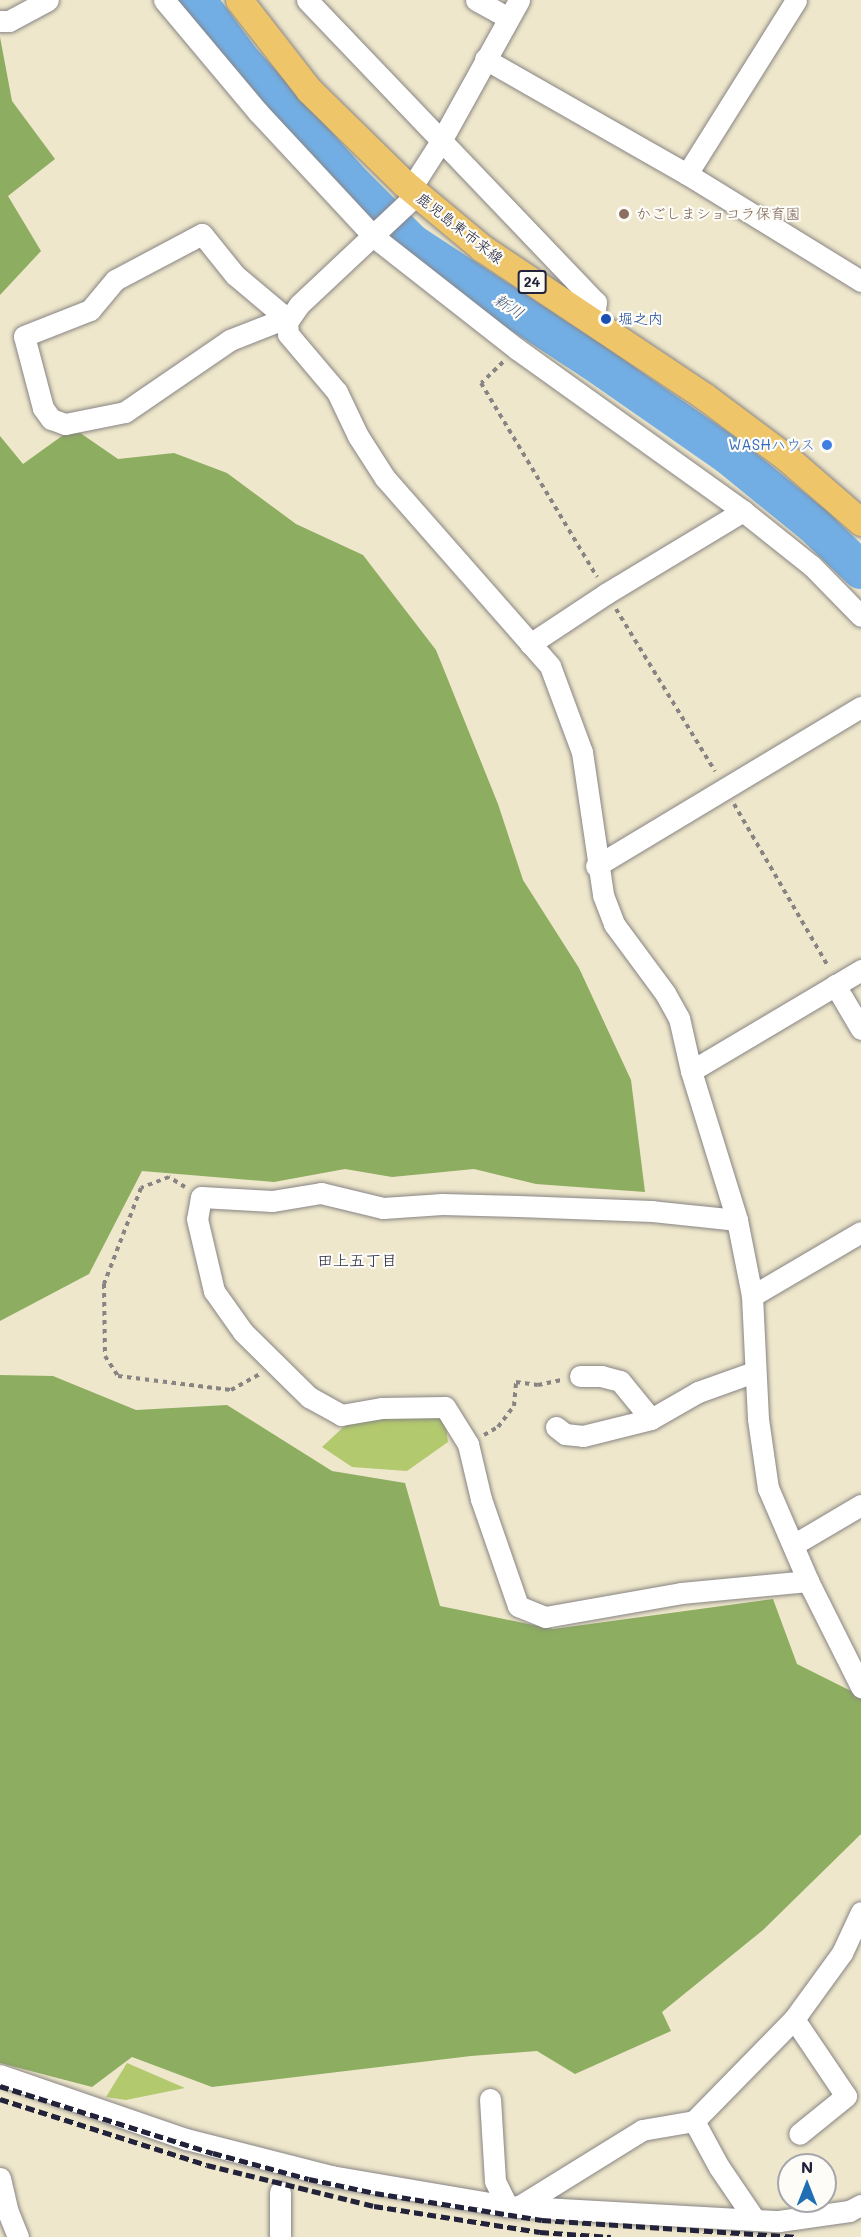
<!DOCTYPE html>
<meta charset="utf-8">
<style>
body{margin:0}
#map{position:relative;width:861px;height:2237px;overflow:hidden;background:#eee7cb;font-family:Mali,"Klee One",sans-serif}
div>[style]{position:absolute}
.green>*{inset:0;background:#b2c96e}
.forest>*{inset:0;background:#8dad61}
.river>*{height:38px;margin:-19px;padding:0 19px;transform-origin:19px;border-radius:19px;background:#72aee4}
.path>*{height:4px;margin-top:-2px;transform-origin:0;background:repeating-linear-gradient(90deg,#888483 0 4.5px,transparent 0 9px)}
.roads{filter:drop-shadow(0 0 2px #888483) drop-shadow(0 0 2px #888483)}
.minor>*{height:21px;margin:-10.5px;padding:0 10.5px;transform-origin:10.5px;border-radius:10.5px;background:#fff}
.major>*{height:27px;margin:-13.5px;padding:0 13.5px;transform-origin:13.5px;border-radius:13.5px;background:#eec569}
.rail>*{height:4.5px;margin-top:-2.25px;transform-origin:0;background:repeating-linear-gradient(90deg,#22223b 0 9px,transparent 0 13.5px)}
.dots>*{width:16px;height:16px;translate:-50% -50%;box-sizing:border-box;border:3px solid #fdfcf7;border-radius:50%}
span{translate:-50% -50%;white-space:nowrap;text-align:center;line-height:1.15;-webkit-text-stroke:4.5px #fdfcf7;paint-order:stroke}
.shield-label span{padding:2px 4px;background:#fdfcf7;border:2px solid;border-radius:4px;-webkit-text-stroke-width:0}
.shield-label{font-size:14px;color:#22223b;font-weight:700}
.education-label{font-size:15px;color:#785e54}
.left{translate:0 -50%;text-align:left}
.street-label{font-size:15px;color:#22223b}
.transit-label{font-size:15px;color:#164399}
.shop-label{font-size:15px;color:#366cbe}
.right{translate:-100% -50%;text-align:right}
.water-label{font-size:16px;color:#425a7f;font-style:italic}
.neighbourhood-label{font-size:16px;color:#22223b}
.north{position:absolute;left:777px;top:2153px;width:60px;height:60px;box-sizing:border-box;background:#fdfcf7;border:2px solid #a5a5ac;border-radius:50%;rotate:0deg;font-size:16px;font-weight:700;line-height:24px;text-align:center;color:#22223b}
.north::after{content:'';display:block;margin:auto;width:21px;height:27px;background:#1f6fb2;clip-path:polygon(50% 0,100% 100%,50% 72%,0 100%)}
</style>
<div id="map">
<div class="green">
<div style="clip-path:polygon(444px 1412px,448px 1442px,407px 1471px,352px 1467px,322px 1447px,350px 1421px)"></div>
<div style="clip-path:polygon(127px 2063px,185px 2088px,126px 2100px,106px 2097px)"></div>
</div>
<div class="forest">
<div style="clip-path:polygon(0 37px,12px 101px,55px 159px,8px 196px,41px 251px,0 295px)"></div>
<div style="clip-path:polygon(73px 428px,118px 459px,174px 453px,227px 473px,296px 524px,363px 555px,436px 650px,498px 804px,523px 880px,579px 968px,631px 1080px,645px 1192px,536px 1184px,474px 1169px,392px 1177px,345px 1169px,274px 1182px,142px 1171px,89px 1274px,0 1321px,0 436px,23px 464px)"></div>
<div style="clip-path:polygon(0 1375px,53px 1376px,136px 1410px,227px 1405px,332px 1471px,405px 1483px,440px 1606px,553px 1629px,773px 1599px,797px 1664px,861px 1696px,861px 1834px,763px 1930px,662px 2012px,671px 2031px,575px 2074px,537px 2051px,471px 2056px,212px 2087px,132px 2057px,92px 2087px,0 2063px)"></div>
</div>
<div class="river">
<div style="left:197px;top:0;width:74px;rotate:53.7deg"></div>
<div style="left:241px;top:60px;width:169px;rotate:47.9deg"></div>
<div style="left:354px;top:185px;width:82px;rotate:45deg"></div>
<div style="left:412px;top:243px;width:214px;rotate:33.2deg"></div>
<div style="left:591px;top:360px;width:168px;rotate:34.8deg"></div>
<div style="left:729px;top:456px;width:109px;rotate:39.1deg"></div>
<div style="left:814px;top:525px;width:65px;rotate:43.8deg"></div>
</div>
<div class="path">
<div style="left:503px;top:362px;width:30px;rotate:136deg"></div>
<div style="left:481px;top:383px;width:226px;rotate:59.1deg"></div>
<div style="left:616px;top:609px;width:190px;rotate:58.6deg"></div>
<div style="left:734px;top:804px;width:187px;rotate:59.9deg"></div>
<div style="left:185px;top:1187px;width:19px;rotate:-148deg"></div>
<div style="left:169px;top:1177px;width:30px;rotate:159deg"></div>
<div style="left:141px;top:1188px;width:103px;rotate:111.1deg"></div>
<div style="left:104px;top:1284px;width:72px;rotate:89.2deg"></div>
<div style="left:105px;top:1356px;width:24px;rotate:57deg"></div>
<div style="left:118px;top:1376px;width:114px;rotate:7.1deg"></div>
<div style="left:231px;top:1390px;width:33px;rotate:-29deg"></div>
<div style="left:484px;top:1435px;width:16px;rotate:-30deg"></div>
<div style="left:498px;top:1427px;width:26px;rotate:-53deg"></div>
<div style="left:514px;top:1406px;width:24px;rotate:-85deg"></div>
<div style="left:516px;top:1382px;width:22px;rotate:8deg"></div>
<div style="left:538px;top:1385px;width:24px;rotate:-12deg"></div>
</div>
<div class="roads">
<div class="minor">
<div style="left:164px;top:0;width:146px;rotate:50deg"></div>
<div style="left:258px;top:112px;width:171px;rotate:47.1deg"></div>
<div style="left:374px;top:237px;width:182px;rotate:38.1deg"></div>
<div style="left:517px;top:349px;width:278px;rotate:35.6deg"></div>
<div style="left:743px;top:511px;width:88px;rotate:38.6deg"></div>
<div style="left:812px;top:566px;width:70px;rotate:45.6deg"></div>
<div style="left:307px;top:0;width:418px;rotate:46.3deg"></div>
<div style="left:596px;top:302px;width:21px;rotate:98deg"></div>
<div style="left:476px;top:0;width:37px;rotate:29deg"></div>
<div style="left:0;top:21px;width:9px"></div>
<div style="left:9px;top:21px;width:44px;rotate:-28.3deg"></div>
<div style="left:485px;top:59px;width:232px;rotate:29.7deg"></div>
<div style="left:687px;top:174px;width:204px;rotate:31.6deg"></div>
<div style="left:687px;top:174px;width:205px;rotate:-57.9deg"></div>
<div style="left:411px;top:188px;width:56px;rotate:-57.4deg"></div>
<div style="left:441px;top:141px;width:161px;rotate:-61deg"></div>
<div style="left:417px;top:194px;width:162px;rotate:136.8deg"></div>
<div style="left:299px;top:305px;width:21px;rotate:125deg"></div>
<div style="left:287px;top:322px;width:12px;rotate:85deg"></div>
<div style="left:288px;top:334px;width:76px;rotate:49.8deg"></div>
<div style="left:337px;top:392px;width:49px;rotate:64.5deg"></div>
<div style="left:358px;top:436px;width:50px;rotate:57.3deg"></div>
<div style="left:385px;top:478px;width:250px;rotate:48.7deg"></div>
<div style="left:550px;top:666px;width:92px;rotate:69.6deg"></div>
<div style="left:582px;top:752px;width:145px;rotate:81.6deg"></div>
<div style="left:603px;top:895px;width:31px;rotate:69deg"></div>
<div style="left:614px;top:924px;width:86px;rotate:53.5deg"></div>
<div style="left:665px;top:993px;width:29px;rotate:61deg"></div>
<div style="left:679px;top:1018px;width:54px;rotate:77.2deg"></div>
<div style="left:691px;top:1071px;width:156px;rotate:72.8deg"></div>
<div style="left:737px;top:1220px;width:77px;rotate:78.8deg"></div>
<div style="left:752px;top:1296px;width:123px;rotate:87.2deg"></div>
<div style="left:758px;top:1419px;width:70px;rotate:81.8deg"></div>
<div style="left:768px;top:1488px;width:101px;rotate:66.7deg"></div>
<div style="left:808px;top:1581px;width:119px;rotate:63.4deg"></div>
<div style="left:286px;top:318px;width:60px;rotate:158.6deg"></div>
<div style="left:230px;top:340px;width:127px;rotate:145.6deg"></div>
<div style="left:125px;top:412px;width:61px;rotate:168.7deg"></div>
<div style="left:65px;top:424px;width:15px;rotate:-160deg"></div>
<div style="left:51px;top:419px;width:14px;rotate:-126deg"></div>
<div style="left:43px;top:408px;width:74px;rotate:-104.8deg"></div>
<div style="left:24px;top:336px;width:71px;rotate:-21.5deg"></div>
<div style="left:90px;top:310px;width:39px;rotate:-50deg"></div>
<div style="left:115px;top:280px;width:98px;rotate:-27.9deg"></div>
<div style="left:202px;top:234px;width:53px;rotate:51.2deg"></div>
<div style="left:235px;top:275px;width:67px;rotate:40.1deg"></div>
<div style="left:286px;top:318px;width:4px;rotate:76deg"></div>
<div style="left:530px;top:644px;width:92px;rotate:-33.5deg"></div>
<div style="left:607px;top:593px;width:159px;rotate:-31.1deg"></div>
<div style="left:596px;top:866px;width:309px;rotate:-31deg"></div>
<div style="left:835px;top:985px;width:51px;rotate:59.4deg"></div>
<div style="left:691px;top:1071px;width:198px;rotate:-30.7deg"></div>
<div style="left:737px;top:1220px;width:85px;rotate:-174deg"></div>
<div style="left:652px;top:1211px;width:134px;rotate:-177.9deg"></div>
<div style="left:518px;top:1206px;width:76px;rotate:-178.5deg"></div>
<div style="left:442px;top:1204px;width:59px;rotate:176.1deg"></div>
<div style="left:383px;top:1208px;width:64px;rotate:-166.4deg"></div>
<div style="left:321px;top:1193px;width:50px;rotate:170.7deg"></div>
<div style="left:272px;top:1201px;width:71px;rotate:-176.8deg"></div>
<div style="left:201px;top:1197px;width:22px;rotate:100deg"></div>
<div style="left:197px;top:1219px;width:74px;rotate:76.7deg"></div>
<div style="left:214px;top:1291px;width:50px;rotate:54.7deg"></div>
<div style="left:243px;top:1332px;width:93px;rotate:44.6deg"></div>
<div style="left:309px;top:1397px;width:37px;rotate:29deg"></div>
<div style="left:341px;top:1415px;width:42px;rotate:-9.7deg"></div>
<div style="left:382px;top:1408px;width:63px;rotate:-0.9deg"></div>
<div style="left:445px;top:1407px;width:44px;rotate:58.1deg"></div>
<div style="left:468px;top:1444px;width:57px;rotate:76.7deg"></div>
<div style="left:481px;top:1499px;width:113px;rotate:70.9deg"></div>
<div style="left:518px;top:1606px;width:29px;rotate:22deg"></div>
<div style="left:545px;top:1617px;width:138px;rotate:-10deg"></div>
<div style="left:681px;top:1593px;width:128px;rotate:-5.4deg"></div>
<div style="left:752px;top:1296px;width:126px;rotate:-30.4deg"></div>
<div style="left:580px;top:1376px;width:21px"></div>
<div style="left:601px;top:1376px;width:20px;rotate:15deg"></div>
<div style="left:620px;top:1381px;width:49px;rotate:50.8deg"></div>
<div style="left:556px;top:1427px;width:11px;rotate:38deg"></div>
<div style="left:565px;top:1434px;width:18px;rotate:6deg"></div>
<div style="left:583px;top:1436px;width:70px;rotate:-14deg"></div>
<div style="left:651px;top:1419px;width:54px;rotate:-29.9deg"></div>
<div style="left:698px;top:1392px;width:59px;rotate:-19.7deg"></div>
<div style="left:793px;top:1545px;width:79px;rotate:-30.5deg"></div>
<div style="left:794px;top:2019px;width:93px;rotate:56deg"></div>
<div style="left:846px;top:2096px;width:60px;rotate:141deg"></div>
<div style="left:0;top:2075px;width:197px;rotate:19deg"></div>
<div style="left:186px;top:2139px;width:150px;rotate:14.3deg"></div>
<div style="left:331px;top:2176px;width:179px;rotate:9.7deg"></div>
<div style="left:507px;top:2206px;width:272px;rotate:3.2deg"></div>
<div style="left:779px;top:2221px;width:71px;rotate:-8.1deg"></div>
<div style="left:849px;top:2211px;width:13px;rotate:-27deg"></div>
<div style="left:490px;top:2099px;width:82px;rotate:86.5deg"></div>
<div style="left:495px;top:2181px;width:28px;rotate:64deg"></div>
<div style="left:694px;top:2121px;width:52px;rotate:61.5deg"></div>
<div style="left:719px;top:2167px;width:64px;rotate:55.8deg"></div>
<div style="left:0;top:2178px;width:35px;rotate:77deg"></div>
<div style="left:8px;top:2212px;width:27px;rotate:68deg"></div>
<div style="left:280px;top:2192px;width:45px;rotate:90deg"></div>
<div style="left:518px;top:2207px;width:146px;rotate:-31.8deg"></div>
<div style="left:642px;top:2130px;width:53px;rotate:-9.8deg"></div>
<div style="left:694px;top:2121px;width:143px;rotate:-45.6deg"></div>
<div style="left:794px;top:2019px;width:82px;rotate:-54deg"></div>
<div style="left:842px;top:1953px;width:45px;rotate:-65.1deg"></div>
</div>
<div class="major">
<div style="left:239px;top:0;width:114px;rotate:52.1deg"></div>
<div style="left:309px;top:90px;width:133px;rotate:44.4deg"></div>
<div style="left:404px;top:183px;width:102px;rotate:39.8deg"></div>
<div style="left:482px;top:248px;width:267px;rotate:33.7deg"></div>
<div style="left:704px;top:396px;width:104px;rotate:36.8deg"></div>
<div style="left:787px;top:458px;width:98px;rotate:40.9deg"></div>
</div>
</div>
<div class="rail">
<div style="left:0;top:2086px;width:223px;rotate:17.5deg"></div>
<div style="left:213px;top:2153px;width:99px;rotate:15.2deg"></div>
<div style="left:309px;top:2179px;width:67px;rotate:12deg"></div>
<div style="left:375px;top:2193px;width:169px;rotate:9.2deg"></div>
<div style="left:542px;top:2220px;width:254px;rotate:3.8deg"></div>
<div style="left:0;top:2099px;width:217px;rotate:17.7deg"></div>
<div style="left:207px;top:2165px;width:172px;rotate:13.8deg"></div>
<div style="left:374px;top:2206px;width:168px;rotate:8.9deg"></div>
<div style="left:540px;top:2232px;width:71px;rotate:4deg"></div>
</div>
<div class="dots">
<div style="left:624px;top:214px;background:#8d6e63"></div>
<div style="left:606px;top:319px;background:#1a4fb4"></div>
<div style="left:827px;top:445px;background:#3f7fe0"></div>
</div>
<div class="shield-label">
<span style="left:532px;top:282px">24</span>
</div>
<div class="education-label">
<span class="left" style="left:636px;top:214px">かごしまショコラ保育園</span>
</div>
<div class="street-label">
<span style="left:460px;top:228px;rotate:38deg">鹿児島東市来線</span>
</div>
<div class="transit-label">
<span class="left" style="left:618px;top:319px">堀之内</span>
</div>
<div class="shop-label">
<span class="right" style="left:815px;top:445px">WASHハウス</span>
</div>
<div class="water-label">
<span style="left:509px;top:306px;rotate:33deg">新川</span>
</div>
<div class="neighbourhood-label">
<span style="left:357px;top:1260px">田上五丁目</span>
</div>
<div class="north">N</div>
</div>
